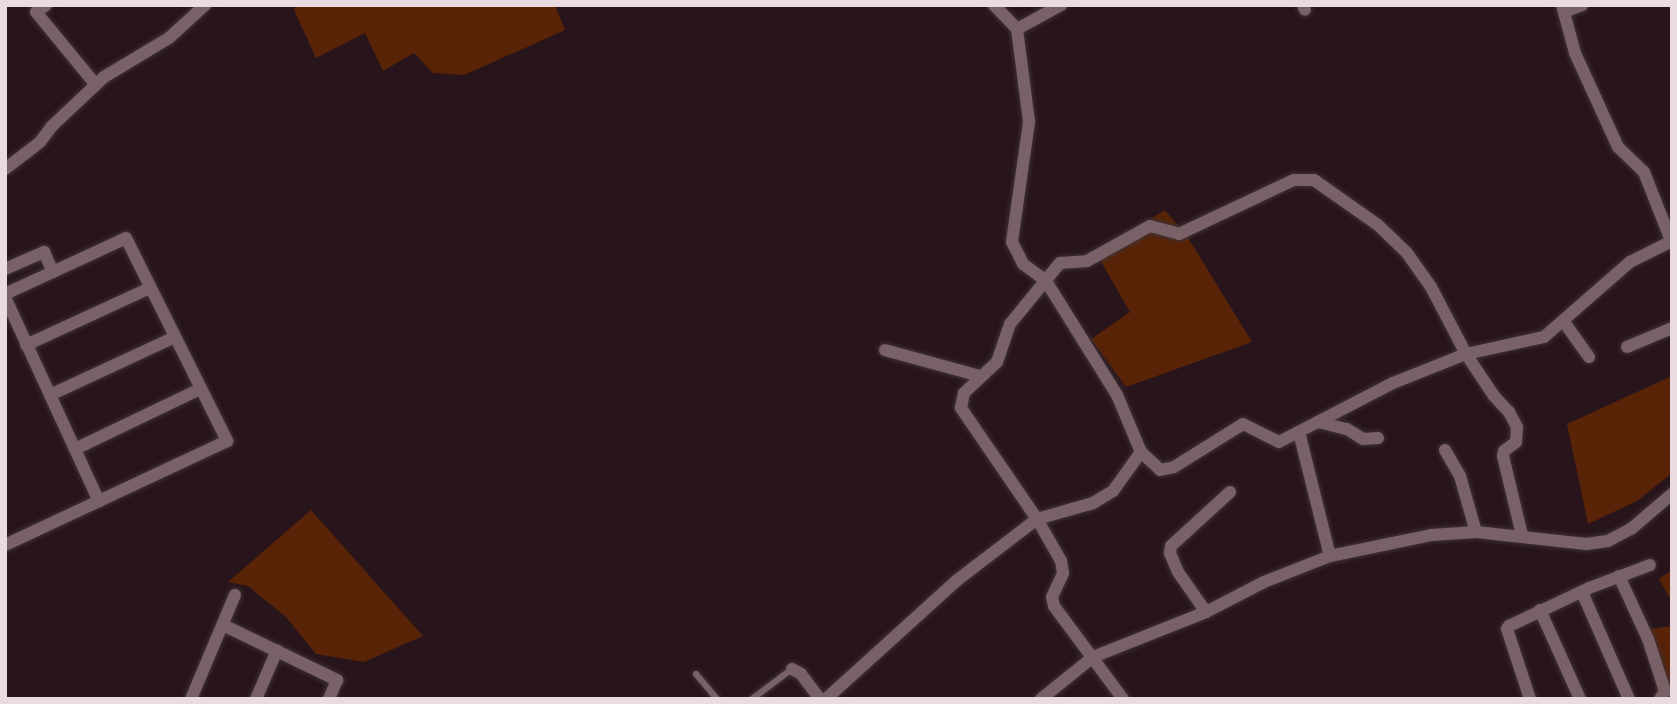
<!DOCTYPE html>
<style>
body{margin:0}
#map{position:relative;width:1677px;height:704px;overflow:hidden;background:#27151b;font-family:"IBM Plex Sans",sans-serif}
div>[style]{position:absolute}
.green>*{inset:0;background:#592307}
.roads{filter:drop-shadow(0 0 2px #3f3236) drop-shadow(0 0 2px #3f3236)}
.lane>*{height:6px;margin:-3px;padding:0 3px;transform-origin:3px;border-radius:3px;background:#796168}
.street>*{height:12px;margin:-6px;padding:0 6px;transform-origin:6px;border-radius:6px;background:#796168}
span{translate:-50% -50%;white-space:nowrap;text-align:center;line-height:1.15;-webkit-text-stroke:5px #1d0c12;paint-order:stroke}
.frame{position:absolute;inset:0;border:7px solid #e9dbdf;pointer-events:none}
</style>
<div id="map">
<div class="green">
<div style="clip-path:polygon(298px 5px,555px 5px,565px 30px,464px 75px,433px 73px,414px 53px,383px 71px,365px 33px,316px 58px,294px 10px)"></div>
<div style="clip-path:polygon(1165px 210px,1187px 236px,1252px 342px,1126px 387px,1091px 339px,1130px 312px,1096px 253px)"></div>
<div style="clip-path:polygon(1672px 376px,1672px 473px,1637px 501px,1588px 524px,1567px 424px)"></div>
<div style="clip-path:polygon(311px 510px,423px 636px,364px 662px,316px 654px,286px 617px,248px 586px,228px 582px)"></div>
<div style="clip-path:polygon(1672px 570px,1672px 602px,1659px 579px)"></div>
<div style="clip-path:polygon(1672px 626px,1672px 693px,1656px 692px,1650px 629px)"></div>
</div>
<div class="roads">
<div class="lane">
<div style="left:696px;top:674px;width:33px;rotate:50deg"></div>
<div style="left:752px;top:699px;width:50px;rotate:-36.9deg"></div>
</div>
<div class="street">
<div style="left:46px;top:5px;width:12px;rotate:145deg"></div>
<div style="left:36px;top:12px;width:94px;rotate:50.6deg"></div>
<div style="left:994px;top:5px;width:33px;rotate:46deg"></div>
<div style="left:1061px;top:5px;width:50px;rotate:151.4deg"></div>
<div style="left:1017px;top:29px;width:94px;rotate:82.6deg"></div>
<div style="left:1029px;top:122px;width:121px;rotate:98.1deg"></div>
<div style="left:1012px;top:242px;width:25px;rotate:63deg"></div>
<div style="left:1023px;top:264px;width:29px;rotate:36deg"></div>
<div style="left:1046px;top:281px;width:134px;rotate:58.1deg"></div>
<div style="left:1117px;top:395px;width:62px;rotate:67.2deg"></div>
<div style="left:1141px;top:452px;width:26px;rotate:43deg"></div>
<div style="left:1160px;top:470px;width:14px;rotate:-12deg"></div>
<div style="left:1174px;top:467px;width:81px;rotate:-31.9deg"></div>
<div style="left:1243px;top:424px;width:40px;rotate:26.6deg"></div>
<div style="left:1279px;top:442px;width:128px;rotate:-27.4deg"></div>
<div style="left:1393px;top:383px;width:79px;rotate:-21.7deg"></div>
<div style="left:1466px;top:354px;width:80px;rotate:-12.3deg"></div>
<div style="left:1544px;top:337px;width:114px;rotate:-41.1deg"></div>
<div style="left:1630px;top:262px;width:47px;rotate:-26.6deg"></div>
<div style="left:1303px;top:5px;width:5px;rotate:68deg"></div>
<div style="left:1562px;top:5px;width:50px;rotate:74.8deg"></div>
<div style="left:1575px;top:53px;width:103px;rotate:65.4deg"></div>
<div style="left:1618px;top:147px;width:36px;rotate:44deg"></div>
<div style="left:1644px;top:172px;width:76px;rotate:68.5deg"></div>
<div style="left:1564px;top:12px;width:19px;rotate:-21deg"></div>
<div style="left:5px;top:169px;width:44px;rotate:-37.6deg"></div>
<div style="left:40px;top:142px;width:20px;rotate:-53deg"></div>
<div style="left:52px;top:126px;width:71px;rotate:-43.3deg"></div>
<div style="left:104px;top:77px;width:76px;rotate:-31deg"></div>
<div style="left:169px;top:38px;width:49px;rotate:-42.5deg"></div>
<div style="left:5px;top:269px;width:43px;rotate:-23.6deg"></div>
<div style="left:44px;top:252px;width:22px;rotate:66deg"></div>
<div style="left:5px;top:294px;width:133px;rotate:-24.8deg"></div>
<div style="left:126px;top:238px;width:227px;rotate:63.5deg"></div>
<div style="left:227px;top:441px;width:245px;rotate:154.9deg"></div>
<div style="left:5px;top:297px;width:225px;rotate:65.3deg"></div>
<div style="left:1564px;top:322px;width:43px;rotate:54.5deg"></div>
<div style="left:26px;top:345px;width:136px;rotate:-24.7deg"></div>
<div style="left:1627px;top:347px;width:49px;rotate:-22.9deg"></div>
<div style="left:885px;top:350px;width:98px;rotate:15.3deg"></div>
<div style="left:50px;top:395px;width:138px;rotate:-24.9deg"></div>
<div style="left:1318px;top:422px;width:30px;rotate:14deg"></div>
<div style="left:1347px;top:429px;width:19px;rotate:32deg"></div>
<div style="left:1363px;top:439px;width:15px;rotate:-4deg"></div>
<div style="left:1299px;top:432px;width:128px;rotate:76deg"></div>
<div style="left:75px;top:449px;width:139px;rotate:-25.6deg"></div>
<div style="left:1445px;top:450px;width:30px;rotate:60deg"></div>
<div style="left:1460px;top:476px;width:58px;rotate:74.1deg"></div>
<div style="left:1619px;top:576px;width:69px;rotate:65.3deg"></div>
<div style="left:1648px;top:639px;width:55px;rotate:71.9deg"></div>
<div style="left:1665px;top:691px;width:9px;rotate:122deg"></div>
<div style="left:1582px;top:592px;width:117px;rotate:66.3deg"></div>
<div style="left:1540px;top:610px;width:98px;rotate:65.8deg"></div>
<div style="left:1206px;top:612px;width:49px;rotate:-125deg"></div>
<div style="left:1178px;top:572px;width:21px;rotate:-113deg"></div>
<div style="left:1170px;top:553px;width:7px;rotate:-82deg"></div>
<div style="left:1171px;top:546px;width:80px;rotate:-42.5deg"></div>
<div style="left:223px;top:625px;width:127px;rotate:25.8deg"></div>
<div style="left:337px;top:680px;width:21px;rotate:113deg"></div>
<div style="left:792px;top:669px;width:10px;rotate:29deg"></div>
<div style="left:801px;top:674px;width:31px;rotate:53deg"></div>
<div style="left:191px;top:699px;width:113px;rotate:-67.1deg"></div>
<div style="left:256px;top:699px;width:53px;rotate:-66.8deg"></div>
<div style="left:826px;top:699px;width:176px;rotate:-42.2deg"></div>
<div style="left:956px;top:581px;width:102px;rotate:-37.4deg"></div>
<div style="left:1037px;top:519px;width:58px;rotate:-15.9deg"></div>
<div style="left:1093px;top:503px;width:23px;rotate:-31deg"></div>
<div style="left:1113px;top:491px;width:48px;rotate:-54.3deg"></div>
<div style="left:1041px;top:699px;width:67px;rotate:-38.9deg"></div>
<div style="left:1093px;top:657px;width:122px;rotate:-21.7deg"></div>
<div style="left:1206px;top:612px;width:65px;rotate:-27.3deg"></div>
<div style="left:1264px;top:582px;width:71px;rotate:-21.5deg"></div>
<div style="left:1330px;top:556px;width:103px;rotate:-11.7deg"></div>
<div style="left:1431px;top:535px;width:45px;rotate:-3.8deg"></div>
<div style="left:1476px;top:532px;width:111px;rotate:6.2deg"></div>
<div style="left:1586px;top:544px;width:22px;rotate:-8deg"></div>
<div style="left:1608px;top:541px;width:26px;rotate:-28deg"></div>
<div style="left:1631px;top:529px;width:54px;rotate:-40.5deg"></div>
<div style="left:1123px;top:699px;width:116px;rotate:-126.6deg"></div>
<div style="left:1054px;top:606px;width:9px;rotate:-103deg"></div>
<div style="left:1052px;top:597px;width:26px;rotate:-65deg"></div>
<div style="left:1063px;top:573px;width:12px;rotate:-99deg"></div>
<div style="left:1061px;top:561px;width:48px;rotate:-119.7deg"></div>
<div style="left:1037px;top:519px;width:135px;rotate:-124.4deg"></div>
<div style="left:961px;top:408px;width:15px;rotate:-79deg"></div>
<div style="left:964px;top:393px;width:45px;rotate:-43.2deg"></div>
<div style="left:997px;top:362px;width:40px;rotate:-71.1deg"></div>
<div style="left:1010px;top:324px;width:79px;rotate:-50.7deg"></div>
<div style="left:1060px;top:263px;width:27px;rotate:-4deg"></div>
<div style="left:1087px;top:261px;width:72px;rotate:-29.1deg"></div>
<div style="left:1150px;top:226px;width:30px;rotate:15deg"></div>
<div style="left:1179px;top:234px;width:127px;rotate:-25.2deg"></div>
<div style="left:1294px;top:180px;width:20px"></div>
<div style="left:1314px;top:180px;width:78px;rotate:35.1deg"></div>
<div style="left:1378px;top:225px;width:40px;rotate:44deg"></div>
<div style="left:1407px;top:253px;width:42px;rotate:54.8deg"></div>
<div style="left:1431px;top:287px;width:76px;rotate:62.4deg"></div>
<div style="left:1466px;top:354px;width:50px;rotate:56.3deg"></div>
<div style="left:1494px;top:396px;width:22px;rotate:47deg"></div>
<div style="left:1509px;top:412px;width:17px;rotate:62deg"></div>
<div style="left:1517px;top:427px;width:15px;rotate:94deg"></div>
<div style="left:1516px;top:442px;width:15px;rotate:143deg"></div>
<div style="left:1504px;top:451px;width:5px;rotate:101deg"></div>
<div style="left:1503px;top:456px;width:81px;rotate:76.5deg"></div>
<div style="left:1530px;top:699px;width:74px;rotate:-108.2deg"></div>
<div style="left:1507px;top:629px;width:4px;rotate:-56deg"></div>
<div style="left:1509px;top:626px;width:89px;rotate:-25.4deg"></div>
<div style="left:1589px;top:588px;width:65px;rotate:-20.7deg"></div>
</div>
</div>
<div class="frame"></div>
</div>
